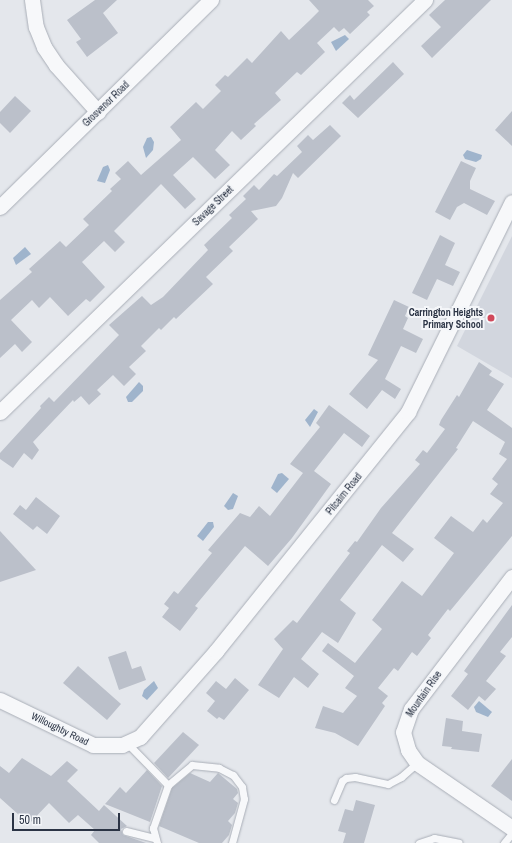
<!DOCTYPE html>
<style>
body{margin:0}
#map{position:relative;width:512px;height:843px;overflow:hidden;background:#e4e7ec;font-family:"Archivo Narrow",sans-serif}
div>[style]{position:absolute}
.built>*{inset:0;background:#d2d6de}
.water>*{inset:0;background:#9fb4cc}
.building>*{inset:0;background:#bbc0ca}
.roads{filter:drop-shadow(0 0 1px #a9aeb7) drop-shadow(0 0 1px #a9aeb7)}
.lane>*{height:7px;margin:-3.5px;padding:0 3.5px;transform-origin:3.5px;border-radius:3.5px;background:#f7f8fa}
.street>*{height:15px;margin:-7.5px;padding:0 7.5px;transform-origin:7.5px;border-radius:7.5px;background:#f7f8fa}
.dots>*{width:11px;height:11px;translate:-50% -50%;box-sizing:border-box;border:2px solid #f4f6f9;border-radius:50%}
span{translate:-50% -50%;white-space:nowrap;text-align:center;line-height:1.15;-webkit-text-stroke:4px #f4f6f9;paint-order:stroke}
.street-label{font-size:10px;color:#2b3445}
.poi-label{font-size:10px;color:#2b3445;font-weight:700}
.right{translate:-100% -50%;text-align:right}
.scale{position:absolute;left:12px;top:813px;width:108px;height:18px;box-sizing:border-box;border:2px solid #2b3445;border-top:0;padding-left:5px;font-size:12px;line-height:14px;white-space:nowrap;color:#2b3445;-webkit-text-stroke:3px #f4f6f9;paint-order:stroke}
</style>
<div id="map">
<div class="built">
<div style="clip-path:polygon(512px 236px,512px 378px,457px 346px)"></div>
</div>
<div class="water">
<div style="clip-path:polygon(345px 35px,349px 39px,336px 51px,331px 42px)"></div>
<div style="clip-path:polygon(151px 137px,154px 142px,153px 150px,146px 158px,143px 147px,147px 138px)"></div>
<div style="clip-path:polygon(467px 150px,482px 155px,481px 159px,476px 162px,465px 159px,463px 155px)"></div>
<div style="clip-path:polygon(108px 165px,110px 170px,105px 183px,97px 181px,103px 167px)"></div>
<div style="clip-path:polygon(25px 247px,31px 254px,16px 265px,13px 258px)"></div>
<div style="clip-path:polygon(139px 382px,143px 386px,143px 391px,132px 402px,128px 402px,126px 397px)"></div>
<div style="clip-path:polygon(314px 409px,318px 412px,310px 427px,305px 420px)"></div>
<div style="clip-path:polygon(282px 473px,289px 479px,277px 493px,271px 488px,278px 474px)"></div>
<div style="clip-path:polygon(233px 493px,238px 496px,233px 509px,228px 510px,224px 506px)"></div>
<div style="clip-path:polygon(208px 522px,213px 522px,214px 527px,203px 541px,197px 536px)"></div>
<div style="clip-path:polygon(154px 681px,158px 688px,147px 700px,142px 696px,144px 690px)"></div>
<div style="clip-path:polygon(479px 701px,492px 712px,488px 717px,476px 712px,474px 707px)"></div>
</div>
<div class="building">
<div style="clip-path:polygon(95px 0,117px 0,103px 13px,118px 33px,87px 57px,76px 42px,81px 39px,67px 20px)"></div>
<div style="clip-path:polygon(309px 0,368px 0,374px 6px,367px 12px,370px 15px,350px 34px,344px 28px,339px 32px,334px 27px,317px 43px,325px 52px,301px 75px,297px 72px,275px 93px,281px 100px,254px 124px,256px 126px,241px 140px,232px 131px,215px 150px,230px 165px,215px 179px,193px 157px,173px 175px,196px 199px,185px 209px,161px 184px,114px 231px,125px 242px,115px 252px,104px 241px,82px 262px,105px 287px,90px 302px,86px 299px,68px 316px,50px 297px,39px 308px,32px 300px,11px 320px,32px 342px,22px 352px,15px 344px,0 358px,0 300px,32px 272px,29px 269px,60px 241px,66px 247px,89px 225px,83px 219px,112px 191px,110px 189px,121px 179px,115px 173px,128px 161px,141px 175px,181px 140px,170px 127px,196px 102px,203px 109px,221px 91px,215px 85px,225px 75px,228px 77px,247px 58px,252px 63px,281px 31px,289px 40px,309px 21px,319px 11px)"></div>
<div style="clip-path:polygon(445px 0,491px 0,432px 58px,421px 46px,441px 27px,429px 15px)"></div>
<div style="clip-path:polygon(393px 62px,404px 74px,358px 118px,342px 103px,350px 95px,354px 100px)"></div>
<div style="clip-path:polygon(15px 96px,31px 111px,10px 133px,0 123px,0 112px)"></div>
<div style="clip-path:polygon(512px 111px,512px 146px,495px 130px)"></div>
<div style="clip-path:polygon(330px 125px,341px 136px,298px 178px,293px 173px,282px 198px,276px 206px,251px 211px,258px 219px,229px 247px,233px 251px,206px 277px,213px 284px,176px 319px,174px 317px,161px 330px,159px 328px,141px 346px,146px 351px,129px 367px,136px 374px,124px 386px,113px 375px,97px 390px,101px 394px,89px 405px,81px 396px,74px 402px,73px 400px,33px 442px,39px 450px,32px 460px,24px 453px,13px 468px,0 459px,0 453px,41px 408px,40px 406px,49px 397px,54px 402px,119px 335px,109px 325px,142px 296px,151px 305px,163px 297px,208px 250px,204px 245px,232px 218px,229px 215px,246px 199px,243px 196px,254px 185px,259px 190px,274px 174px,277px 176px,302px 152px,297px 146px,308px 135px,313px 140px)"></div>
<div style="clip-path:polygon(461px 161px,476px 168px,470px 181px,470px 189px,495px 201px,487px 215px,464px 203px,457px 207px,450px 220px,435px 212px)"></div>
<div style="clip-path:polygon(440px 235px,455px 243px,445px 265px,460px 272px,453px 286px,437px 279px,427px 300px,412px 293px)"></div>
<div style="clip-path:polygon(394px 300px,409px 307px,405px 316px,408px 318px,403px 329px,423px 339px,416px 353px,401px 346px,385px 379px,401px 389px,395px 399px,382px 390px,367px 409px,349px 394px,378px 360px,368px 355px)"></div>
<div style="clip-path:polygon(479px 362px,492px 371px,489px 375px,504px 384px,487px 410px,512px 428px,512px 536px,450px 611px,448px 609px,428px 635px,431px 638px,417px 656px,412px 652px,398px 671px,394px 668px,378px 688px,388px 696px,382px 703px,385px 706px,358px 746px,335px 733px,315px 728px,323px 706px,343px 713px,357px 696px,345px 688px,354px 676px,322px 651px,328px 643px,355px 663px,382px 629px,372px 620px,402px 581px,422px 596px,454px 553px,434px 538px,451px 516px,473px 532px,483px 519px,487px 523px,503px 503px,490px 494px,498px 484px,492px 479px,507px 459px,499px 454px,505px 442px,473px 421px,456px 448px,458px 449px,392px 533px,414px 549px,403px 562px,382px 545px,340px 600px,356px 613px,338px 643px,322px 632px,301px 659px,319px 674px,308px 688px,294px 677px,279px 698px,258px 685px,283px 649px,274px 639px,293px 620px,297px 623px,350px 553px,347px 551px,355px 541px,357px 542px,381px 508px,420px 464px,415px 460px,423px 450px,427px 453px,445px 429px,439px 425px,441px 420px,457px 395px,459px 397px)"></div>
<div style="clip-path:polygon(329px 405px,370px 436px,362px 447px,344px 433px,314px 471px,331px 484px,292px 538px,268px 566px,245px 546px,195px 606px,198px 608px,180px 631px,162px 617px,169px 608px,164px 604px,174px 591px,178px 594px,212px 553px,208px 550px,240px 513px,250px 517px,259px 506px,270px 516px,303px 473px,290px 464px,320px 427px,316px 423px)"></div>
<div style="clip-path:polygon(36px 497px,60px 516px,47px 534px,37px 526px,33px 530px,13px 514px,20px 505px,26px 510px)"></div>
<div style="clip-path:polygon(0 531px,36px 570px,0 582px)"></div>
<div style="clip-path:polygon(512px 605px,512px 637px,500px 652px,506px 656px,486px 681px,496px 689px,485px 701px,479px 696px,468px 710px,451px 696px,468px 674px,464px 671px)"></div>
<div style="clip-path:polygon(126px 651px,132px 669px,141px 666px,146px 680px,119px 690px,108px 657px)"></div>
<div style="clip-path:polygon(78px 666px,121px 704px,107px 720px,63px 683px)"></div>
<div style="clip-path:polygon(235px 678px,249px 690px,224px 720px,219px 717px,217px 719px,207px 711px,215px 701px,206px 693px,216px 681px,226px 689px)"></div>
<div style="clip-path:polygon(446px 718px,463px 721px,462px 731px,482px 734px,479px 752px,451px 749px,452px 747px,442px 746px)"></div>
<div style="clip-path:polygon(183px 732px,199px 745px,168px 778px,154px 763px)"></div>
<div style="clip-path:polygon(22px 758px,51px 776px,67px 761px,78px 770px,67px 781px,99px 811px,104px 805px,127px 826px,121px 829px,123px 835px,146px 843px,99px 843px,91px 835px,95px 830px,78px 815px,69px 823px,49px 803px,29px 824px,0 798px,0 766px,9px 773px)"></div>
<div style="clip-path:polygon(512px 759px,512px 801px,491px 786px)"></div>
<div style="clip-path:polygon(147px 770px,162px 786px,150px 822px,105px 804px,120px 787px,126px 793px)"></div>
<div style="clip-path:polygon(190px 773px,210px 782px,218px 773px,237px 789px,238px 793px,233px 799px,238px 803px,235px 813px,228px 821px,232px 825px,229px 835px,222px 843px,199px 843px,159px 826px,172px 788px)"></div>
<div style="clip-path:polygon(356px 800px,375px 805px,364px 843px,343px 843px,346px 833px,338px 831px,345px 809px,353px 811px)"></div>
</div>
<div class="roads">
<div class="lane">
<div style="left:127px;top:743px;width:59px;rotate:45.7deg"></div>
<div style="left:168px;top:785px;width:46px;rotate:109.2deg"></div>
<div style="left:153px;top:828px;width:16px;rotate:75deg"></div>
<div style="left:168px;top:785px;width:31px;rotate:-40deg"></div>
<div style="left:192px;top:765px;width:27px;rotate:6deg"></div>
<div style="left:219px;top:768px;width:16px;rotate:27deg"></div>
<div style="left:233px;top:775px;width:15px;rotate:53deg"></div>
<div style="left:242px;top:787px;width:12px;rotate:81deg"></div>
<div style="left:244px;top:799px;width:46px;rotate:105.3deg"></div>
<div style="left:334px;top:800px;width:21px;rotate:-67deg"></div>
<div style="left:342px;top:781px;width:5px;rotate:-37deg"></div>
<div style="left:346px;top:778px;width:9px;rotate:-6deg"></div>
<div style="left:355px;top:777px;width:34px;rotate:12deg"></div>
<div style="left:388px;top:784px;width:15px;rotate:-28deg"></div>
<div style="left:401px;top:777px;width:21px;rotate:-41deg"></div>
<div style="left:126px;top:831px;width:30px;rotate:14deg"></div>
<div style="left:419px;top:843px;width:16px;rotate:-18deg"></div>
<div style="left:434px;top:838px;width:25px;rotate:11deg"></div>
<div style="left:504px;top:843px;width:13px;rotate:-51deg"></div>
</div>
<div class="street">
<div style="left:32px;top:0;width:27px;rotate:82deg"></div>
<div style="left:36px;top:27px;width:22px;rotate:68deg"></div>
<div style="left:44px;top:47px;width:22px;rotate:56deg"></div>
<div style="left:56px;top:65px;width:63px;rotate:48.2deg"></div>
<div style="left:0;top:207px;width:296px;rotate:-44.5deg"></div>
<div style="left:0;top:412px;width:592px;rotate:-44.11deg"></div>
<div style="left:512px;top:577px;width:166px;rotate:127.4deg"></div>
<div style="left:411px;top:709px;width:24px;rotate:109deg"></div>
<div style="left:403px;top:732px;width:19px;rotate:74deg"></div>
<div style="left:408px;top:750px;width:16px;rotate:55deg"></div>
<div style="left:417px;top:763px;width:115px;rotate:34.4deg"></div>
<div style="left:0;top:700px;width:103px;rotate:25.8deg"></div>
<div style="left:93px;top:745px;width:29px"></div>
<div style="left:122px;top:745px;width:20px;rotate:-24deg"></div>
<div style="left:140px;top:737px;width:115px;rotate:-48.5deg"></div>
<div style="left:216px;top:651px;width:307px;rotate:-51.2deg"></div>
<div style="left:408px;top:412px;width:234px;rotate:-63.7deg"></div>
</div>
</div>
<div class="dots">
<div style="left:491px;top:318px;background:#d1495b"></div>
</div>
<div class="street-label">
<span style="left:106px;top:104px;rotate:-44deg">Grosvenor Road</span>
<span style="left:213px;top:206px;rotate:-44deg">Savage Street</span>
<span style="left:344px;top:494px;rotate:-51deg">Pitcairn Road</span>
<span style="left:424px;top:694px;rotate:-55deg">Mountain Rise</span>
<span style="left:60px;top:729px;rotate:26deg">Willoughby Road</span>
</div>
<div class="poi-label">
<span class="right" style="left:483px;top:318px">Carrington Heights<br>Primary School</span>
</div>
<div class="scale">50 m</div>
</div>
